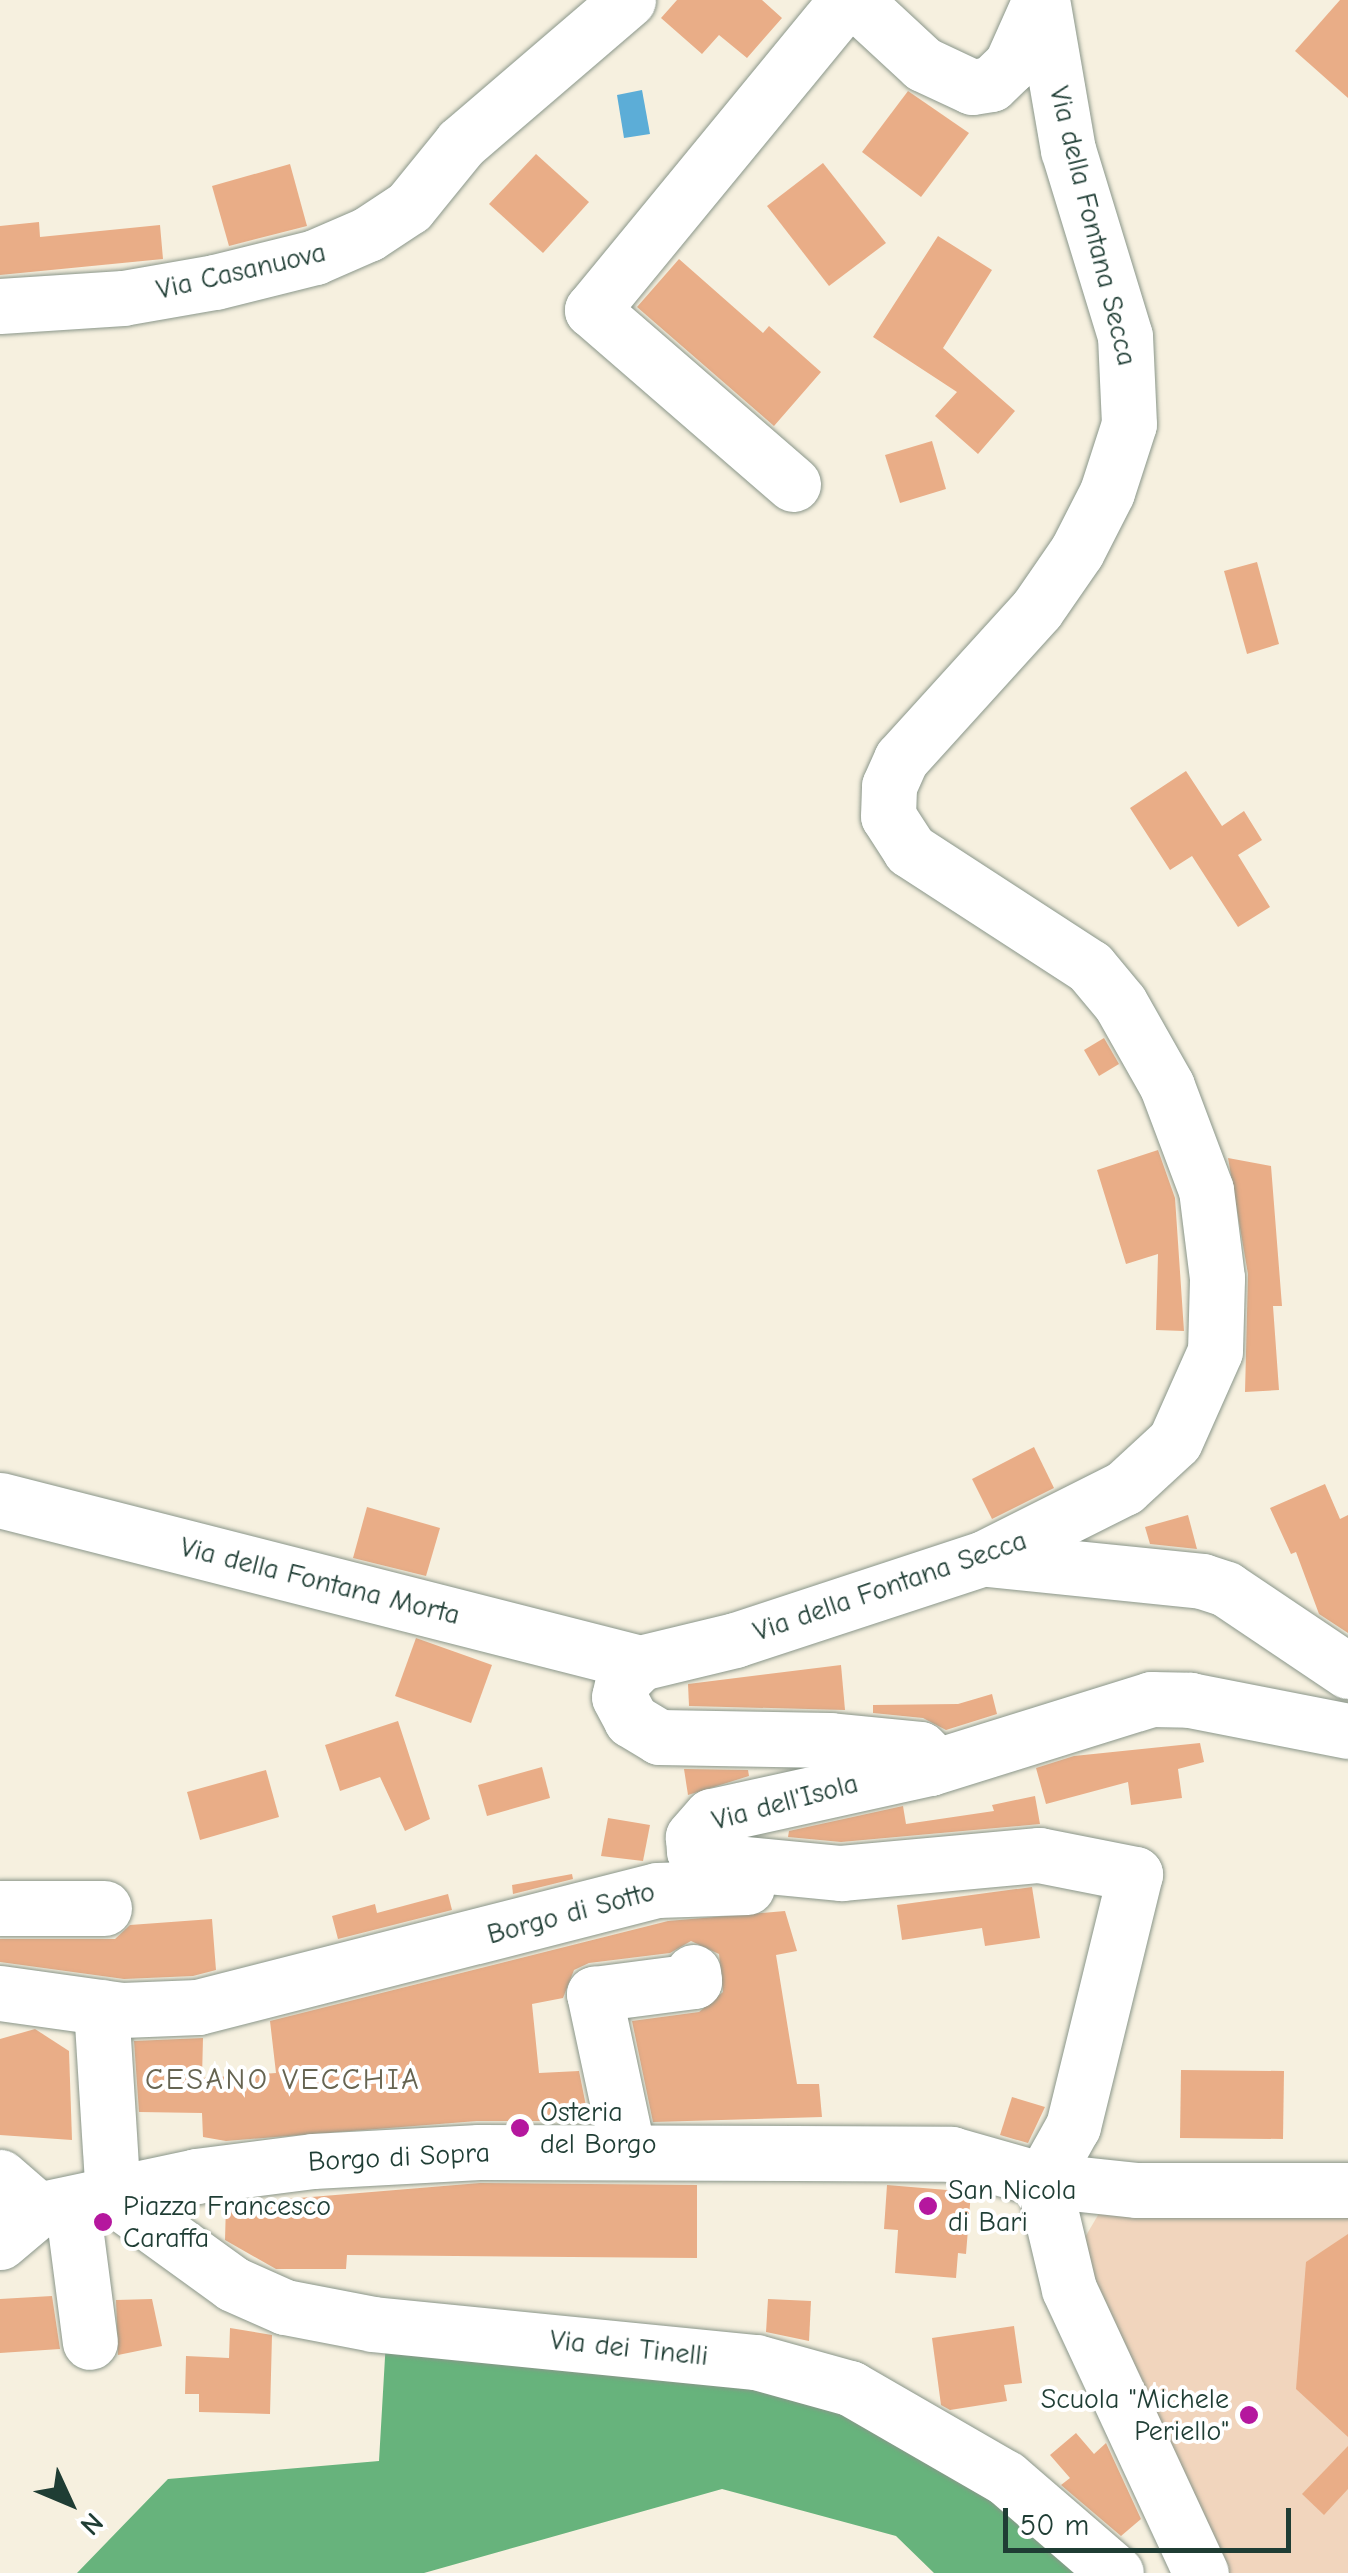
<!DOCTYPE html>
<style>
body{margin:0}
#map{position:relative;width:1348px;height:2573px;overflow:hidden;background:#f6f0df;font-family:"Comic Neue",sans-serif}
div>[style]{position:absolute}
.built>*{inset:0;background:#f1d5bd}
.forest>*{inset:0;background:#67b37c}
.water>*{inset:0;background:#5cadd7}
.building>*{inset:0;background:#e9ad87}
.roads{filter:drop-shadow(0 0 2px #8a968a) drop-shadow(0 0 2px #8a968a)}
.minor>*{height:55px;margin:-27.5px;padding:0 27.5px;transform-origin:27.5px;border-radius:27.5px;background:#fff}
.dots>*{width:28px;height:28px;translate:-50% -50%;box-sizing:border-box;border:5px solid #fff;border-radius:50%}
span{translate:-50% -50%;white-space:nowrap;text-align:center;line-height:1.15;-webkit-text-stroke:8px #fff;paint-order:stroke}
.street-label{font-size:28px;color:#1f3d34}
.poi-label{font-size:28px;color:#1f3d34}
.left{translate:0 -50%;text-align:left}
.right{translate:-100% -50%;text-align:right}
.neighbourhood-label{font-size:30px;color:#666451;letter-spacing:2.5px}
.north{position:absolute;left:20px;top:2453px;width:100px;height:100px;-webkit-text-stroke:8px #fff;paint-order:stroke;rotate:134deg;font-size:28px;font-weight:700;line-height:40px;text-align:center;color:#1f3d34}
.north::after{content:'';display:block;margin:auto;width:35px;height:45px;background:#1f3d34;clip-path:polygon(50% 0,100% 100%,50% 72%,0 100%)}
.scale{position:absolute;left:1003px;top:2508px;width:288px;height:45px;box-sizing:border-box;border:5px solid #1f3d34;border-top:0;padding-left:12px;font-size:30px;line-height:35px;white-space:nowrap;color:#1f3d34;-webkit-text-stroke:8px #fff;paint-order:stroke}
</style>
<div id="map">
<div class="built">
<div style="clip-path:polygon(1101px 2210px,1348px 2217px,1348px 2573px,1224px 2573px,1074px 2256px)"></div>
</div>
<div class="forest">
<div style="clip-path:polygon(386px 2340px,815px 2391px,952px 2462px,1092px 2573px,934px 2573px,896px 2536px,722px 2489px,424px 2573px,77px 2573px,168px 2479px,379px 2461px)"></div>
</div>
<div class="water">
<div style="clip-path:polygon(642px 90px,650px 134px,624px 138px,617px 95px)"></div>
</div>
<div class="building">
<div style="clip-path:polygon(677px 0,762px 0,782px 18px,747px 58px,719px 35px,702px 54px,661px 18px)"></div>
<div style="clip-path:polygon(1340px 0,1348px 0,1348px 98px,1295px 51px)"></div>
<div style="clip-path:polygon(908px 91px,969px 133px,921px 197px,862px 152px)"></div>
<div style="clip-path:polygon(536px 154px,589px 202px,543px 253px,489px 204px)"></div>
<div style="clip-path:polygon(823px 163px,886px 243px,829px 286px,767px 206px)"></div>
<div style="clip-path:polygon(290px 164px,307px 226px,229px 246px,212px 186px)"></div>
<div style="clip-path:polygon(39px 222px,40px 237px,160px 225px,163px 259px,0 275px,0 226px)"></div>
<div style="clip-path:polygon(938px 236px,992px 270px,943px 348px,1015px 411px,978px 454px,935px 416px,957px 392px,873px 337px)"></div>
<div style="clip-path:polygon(679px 259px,763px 333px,769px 326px,821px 372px,774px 426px,637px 307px)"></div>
<div style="clip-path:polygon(932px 441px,946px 489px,900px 503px,885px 455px)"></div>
<div style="clip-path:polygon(1257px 562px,1279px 644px,1247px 654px,1224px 571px)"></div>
<div style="clip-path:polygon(1186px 771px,1222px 826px,1244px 811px,1262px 840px,1238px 855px,1270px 907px,1238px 927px,1192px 856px,1170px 870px,1130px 808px)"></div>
<div style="clip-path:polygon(1104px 1038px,1119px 1064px,1099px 1076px,1084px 1050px)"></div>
<div style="clip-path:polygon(1158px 1150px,1175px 1198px,1184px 1331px,1156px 1330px,1158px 1254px,1126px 1264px,1097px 1170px)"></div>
<div style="clip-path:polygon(1228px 1158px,1271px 1166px,1282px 1306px,1273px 1306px,1279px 1390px,1245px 1392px,1248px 1274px)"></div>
<div style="clip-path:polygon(1034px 1447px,1054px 1488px,992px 1519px,972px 1479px)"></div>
<div style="clip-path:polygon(1325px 1484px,1340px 1519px,1348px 1515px,1348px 1633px,1319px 1614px,1296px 1552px,1291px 1554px,1270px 1508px)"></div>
<div style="clip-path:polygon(367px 1507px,440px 1528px,426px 1576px,353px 1558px)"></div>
<div style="clip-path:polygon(1188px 1515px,1197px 1549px,1150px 1544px,1145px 1527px)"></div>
<div style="clip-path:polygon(416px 1638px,492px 1665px,471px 1723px,395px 1696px)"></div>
<div style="clip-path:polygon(841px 1665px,845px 1710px,689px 1706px,688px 1684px)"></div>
<div style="clip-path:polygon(992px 1694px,997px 1714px,946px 1730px,923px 1718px,873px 1713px,873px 1705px,958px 1704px)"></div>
<div style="clip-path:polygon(398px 1721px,430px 1819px,405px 1831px,380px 1777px,340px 1791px,325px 1745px)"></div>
<div style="clip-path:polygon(1200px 1743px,1204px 1762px,1178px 1769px,1182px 1798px,1131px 1805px,1128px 1782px,1046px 1804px,1036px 1768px,1074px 1756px)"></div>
<div style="clip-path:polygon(542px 1767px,550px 1798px,487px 1816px,478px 1785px)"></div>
<div style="clip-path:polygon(684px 1769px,748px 1770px,749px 1776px,688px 1795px)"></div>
<div style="clip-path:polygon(266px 1770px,279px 1817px,200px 1840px,187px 1792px)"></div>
<div style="clip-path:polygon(1035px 1796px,1040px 1824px,841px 1842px,788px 1837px,789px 1831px,903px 1806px,906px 1824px,994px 1811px,992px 1805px)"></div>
<div style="clip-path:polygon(608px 1818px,650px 1825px,643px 1861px,601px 1856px)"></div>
<div style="clip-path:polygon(572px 1874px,573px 1879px,513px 1894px,512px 1885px)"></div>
<div style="clip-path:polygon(1032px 1887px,1040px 1938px,985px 1946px,982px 1928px,902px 1940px,897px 1905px)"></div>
<div style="clip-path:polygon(448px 1894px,452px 1910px,338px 1939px,332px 1916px,375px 1904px,377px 1913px)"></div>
<div style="clip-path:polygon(785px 1911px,797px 1951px,776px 1955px,797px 2084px,819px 2084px,822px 2117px,653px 2122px,632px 2021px,699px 2012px,723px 1992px,719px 1954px,691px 1941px,670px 1953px,589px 1963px,574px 1970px,563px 1998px,532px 2004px,539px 2073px,579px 2071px,589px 2121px,477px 2121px,226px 2141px,203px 2137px,202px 2113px,139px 2112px,134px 2041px,203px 2038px,202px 2078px,276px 2073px,270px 2021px,668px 1921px)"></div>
<div style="clip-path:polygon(212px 1919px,216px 1970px,193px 1976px,124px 1979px,0 1962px,0 1939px,115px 1939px,130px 1925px)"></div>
<div style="clip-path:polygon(35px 2029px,69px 2051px,72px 2140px,0 2135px,0 2039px)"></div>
<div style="clip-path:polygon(1181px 2070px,1284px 2071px,1283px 2139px,1180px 2138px)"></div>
<div style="clip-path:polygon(1012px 2097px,1045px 2107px,1028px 2143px,1000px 2135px)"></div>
<div style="clip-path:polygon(480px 2183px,697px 2185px,697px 2258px,347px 2255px,346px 2269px,276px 2269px,225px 2240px,226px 2204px)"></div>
<div style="clip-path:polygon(887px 2185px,971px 2192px,966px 2254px,958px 2253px,956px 2278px,895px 2273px,898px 2230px,884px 2229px)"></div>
<div style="clip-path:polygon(1348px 2234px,1348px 2437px,1296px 2389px,1306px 2262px)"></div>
<div style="clip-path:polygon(52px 2296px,60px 2349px,0 2353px,0 2299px)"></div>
<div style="clip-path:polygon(152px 2299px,162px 2346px,118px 2355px,116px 2300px)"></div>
<div style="clip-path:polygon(768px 2299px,811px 2301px,809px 2341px,766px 2332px)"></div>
<div style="clip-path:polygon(1014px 2326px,1022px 2383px,1004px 2385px,1007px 2401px,950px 2410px,941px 2405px,932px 2338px)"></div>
<div style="clip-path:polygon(230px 2328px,272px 2335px,270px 2414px,199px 2412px,199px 2394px,185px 2394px,186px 2356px,229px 2358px)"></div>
<div style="clip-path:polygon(1076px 2433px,1094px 2454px,1106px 2443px,1141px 2519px,1121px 2536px,1061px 2485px,1070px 2478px,1050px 2455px)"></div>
<div style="clip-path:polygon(1348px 2446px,1348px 2489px,1324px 2515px,1302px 2494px)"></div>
</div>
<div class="roads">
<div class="minor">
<div style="left:854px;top:0;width:94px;rotate:42.8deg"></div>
<div style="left:923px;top:64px;width:54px;rotate:25.1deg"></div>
<div style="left:972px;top:87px;width:19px;rotate:-9deg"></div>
<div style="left:991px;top:84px;width:28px;rotate:-44deg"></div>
<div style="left:1011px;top:65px;width:71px;rotate:-66deg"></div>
<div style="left:0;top:306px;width:123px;rotate:-3.7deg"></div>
<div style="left:123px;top:298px;width:93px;rotate:-9.9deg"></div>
<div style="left:215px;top:282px;width:103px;rotate:-14deg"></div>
<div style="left:315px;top:257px;width:58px;rotate:-23.5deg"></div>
<div style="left:368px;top:234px;width:49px;rotate:-33.4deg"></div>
<div style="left:409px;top:207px;width:82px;rotate:-50.9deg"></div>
<div style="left:461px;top:143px;width:220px;rotate:-40.6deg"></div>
<div style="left:793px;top:484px;width:266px;rotate:-139.1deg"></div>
<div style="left:592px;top:310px;width:401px;rotate:-50.6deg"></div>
<div style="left:0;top:1500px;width:660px;rotate:14.29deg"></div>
<div style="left:640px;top:1663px;width:98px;rotate:-13.6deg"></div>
<div style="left:735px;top:1640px;width:262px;rotate:-18.2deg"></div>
<div style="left:984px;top:1558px;width:157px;rotate:-26.6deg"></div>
<div style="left:1124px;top:1488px;width:69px;rotate:-42.7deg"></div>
<div style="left:1175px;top:1441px;width:98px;rotate:-66deg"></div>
<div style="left:1215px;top:1351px;width:73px;rotate:-88.4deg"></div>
<div style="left:1217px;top:1278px;width:89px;rotate:-97.1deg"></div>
<div style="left:1206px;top:1190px;width:111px;rotate:-110.6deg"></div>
<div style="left:1167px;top:1086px;width:95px;rotate:-119.5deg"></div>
<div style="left:1120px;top:1003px;width:47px;rotate:-129.8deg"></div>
<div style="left:1090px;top:967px;width:215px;rotate:-147deg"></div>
<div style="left:910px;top:850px;width:40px;rotate:-122.9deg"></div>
<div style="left:888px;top:816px;width:30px;rotate:-88deg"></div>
<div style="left:889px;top:786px;width:30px;rotate:-66deg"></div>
<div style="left:901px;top:759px;width:202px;rotate:-47.8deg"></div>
<div style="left:1037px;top:609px;width:70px;rotate:-55.4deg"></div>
<div style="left:1077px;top:551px;width:66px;rotate:-63deg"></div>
<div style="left:1107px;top:492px;width:71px;rotate:-72.1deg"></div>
<div style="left:1129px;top:424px;width:88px;rotate:-92.6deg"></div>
<div style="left:1125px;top:336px;width:195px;rotate:-107deg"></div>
<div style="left:1068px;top:150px;width:152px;rotate:-99.8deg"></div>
<div style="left:987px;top:1559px;width:216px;rotate:5.8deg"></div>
<div style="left:1202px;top:1581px;width:25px;rotate:18deg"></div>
<div style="left:1226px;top:1589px;width:147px;rotate:33.9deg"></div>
<div style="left:640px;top:1663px;width:24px;rotate:135deg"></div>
<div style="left:623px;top:1680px;width:17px;rotate:103deg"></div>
<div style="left:619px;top:1697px;width:26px;rotate:62deg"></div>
<div style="left:631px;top:1720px;width:33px;rotate:31deg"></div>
<div style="left:659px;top:1737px;width:171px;rotate:1deg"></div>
<div style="left:830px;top:1740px;width:90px;rotate:5.7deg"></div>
<div style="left:920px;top:1749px;width:13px;rotate:45deg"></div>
<div style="left:929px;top:1758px;width:10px;rotate:84deg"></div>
<div style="left:930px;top:1768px;width:224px;rotate:167.6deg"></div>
<div style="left:711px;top:1816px;width:28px;rotate:131deg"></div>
<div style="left:693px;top:1837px;width:14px;rotate:86deg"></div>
<div style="left:694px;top:1851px;width:14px;rotate:39deg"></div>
<div style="left:705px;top:1860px;width:137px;rotate:5.5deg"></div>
<div style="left:841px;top:1873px;width:199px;rotate:-5.2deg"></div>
<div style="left:1039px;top:1855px;width:98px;rotate:11.2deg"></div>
<div style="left:1135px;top:1874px;width:260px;rotate:103.8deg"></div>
<div style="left:1073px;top:2126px;width:62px;rotate:119.1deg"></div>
<div style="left:930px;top:1768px;width:232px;rotate:-17.3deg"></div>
<div style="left:1151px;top:1699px;width:39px;rotate:1deg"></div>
<div style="left:1190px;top:1700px;width:161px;rotate:11.1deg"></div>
<div style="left:0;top:1908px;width:104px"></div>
<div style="left:0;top:1993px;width:123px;rotate:7.9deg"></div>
<div style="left:122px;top:2010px;width:76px;rotate:-2.3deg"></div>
<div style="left:198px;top:2007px;width:474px;rotate:-14.3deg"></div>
<div style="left:657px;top:1890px;width:90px;rotate:-1.9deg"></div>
<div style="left:101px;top:2007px;width:190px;rotate:86.4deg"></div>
<div style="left:628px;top:2152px;width:162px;rotate:-102.1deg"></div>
<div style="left:594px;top:1994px;width:101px;rotate:-7.4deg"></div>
<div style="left:694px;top:1981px;width:9px;rotate:-96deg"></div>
<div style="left:0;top:2177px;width:50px;rotate:41deg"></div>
<div style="left:1043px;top:2180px;width:112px;rotate:76.6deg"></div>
<div style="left:1069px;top:2289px;width:313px;rotate:65.1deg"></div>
<div style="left:113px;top:2197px;width:148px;rotate:35.9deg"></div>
<div style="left:233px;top:2284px;width:57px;rotate:23.9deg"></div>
<div style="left:285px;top:2307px;width:90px;rotate:10.9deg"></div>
<div style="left:373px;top:2324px;width:385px;rotate:5.7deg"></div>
<div style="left:756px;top:2362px;width:98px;rotate:15.5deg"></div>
<div style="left:850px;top:2388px;width:180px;rotate:30deg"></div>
<div style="left:1006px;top:2478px;width:145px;rotate:40.8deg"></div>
<div style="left:72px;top:2204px;width:139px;rotate:82.6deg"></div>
<div style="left:0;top:2242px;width:50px;rotate:-40.1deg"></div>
<div style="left:38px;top:2210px;width:162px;rotate:-12.1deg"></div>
<div style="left:196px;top:2176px;width:118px;rotate:-7.3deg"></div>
<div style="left:313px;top:2161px;width:166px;rotate:-3.1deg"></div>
<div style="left:479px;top:2152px;width:472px;rotate:0.2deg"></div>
<div style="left:951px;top:2154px;width:96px;rotate:15.8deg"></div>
<div style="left:1043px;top:2180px;width:95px;rotate:6.1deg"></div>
<div style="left:1137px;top:2190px;width:211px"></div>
</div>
</div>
<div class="dots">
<div style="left:520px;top:2128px;background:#b5179e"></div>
<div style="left:928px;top:2206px;background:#b5179e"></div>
<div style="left:103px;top:2222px;background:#b5179e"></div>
<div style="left:1249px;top:2415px;background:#b5179e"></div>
</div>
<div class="street-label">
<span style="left:1093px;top:226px;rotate:76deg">Via della Fontana Secca</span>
<span style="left:241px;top:271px;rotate:-13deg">Via Casanuova</span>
<span style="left:320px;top:1581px;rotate:14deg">Via della Fontana Morta</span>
<span style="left:890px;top:1586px;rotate:-19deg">Via della Fontana Secca</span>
<span style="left:785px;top:1802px;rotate:-15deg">Via dell'Isola</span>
<span style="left:571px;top:1913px;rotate:-15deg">Borgo di Sotto</span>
<span style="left:399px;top:2157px;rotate:-3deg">Borgo di Sopra</span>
<span style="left:629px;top:2348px;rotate:6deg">Via dei Tinelli</span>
</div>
<div class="poi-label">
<span class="left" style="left:540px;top:2128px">Osteria<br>del Borgo</span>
<span class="left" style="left:948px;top:2206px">San Nicola<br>di Bari</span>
<span class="left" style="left:123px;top:2222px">Piazza Francesco<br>Caraffa</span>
<span class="right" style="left:1229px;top:2415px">Scuola "Michele<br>Periello"</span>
</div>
<div class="neighbourhood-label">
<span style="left:283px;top:2080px">CESANO VECCHIA</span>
</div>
<div class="north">N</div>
<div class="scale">50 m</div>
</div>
